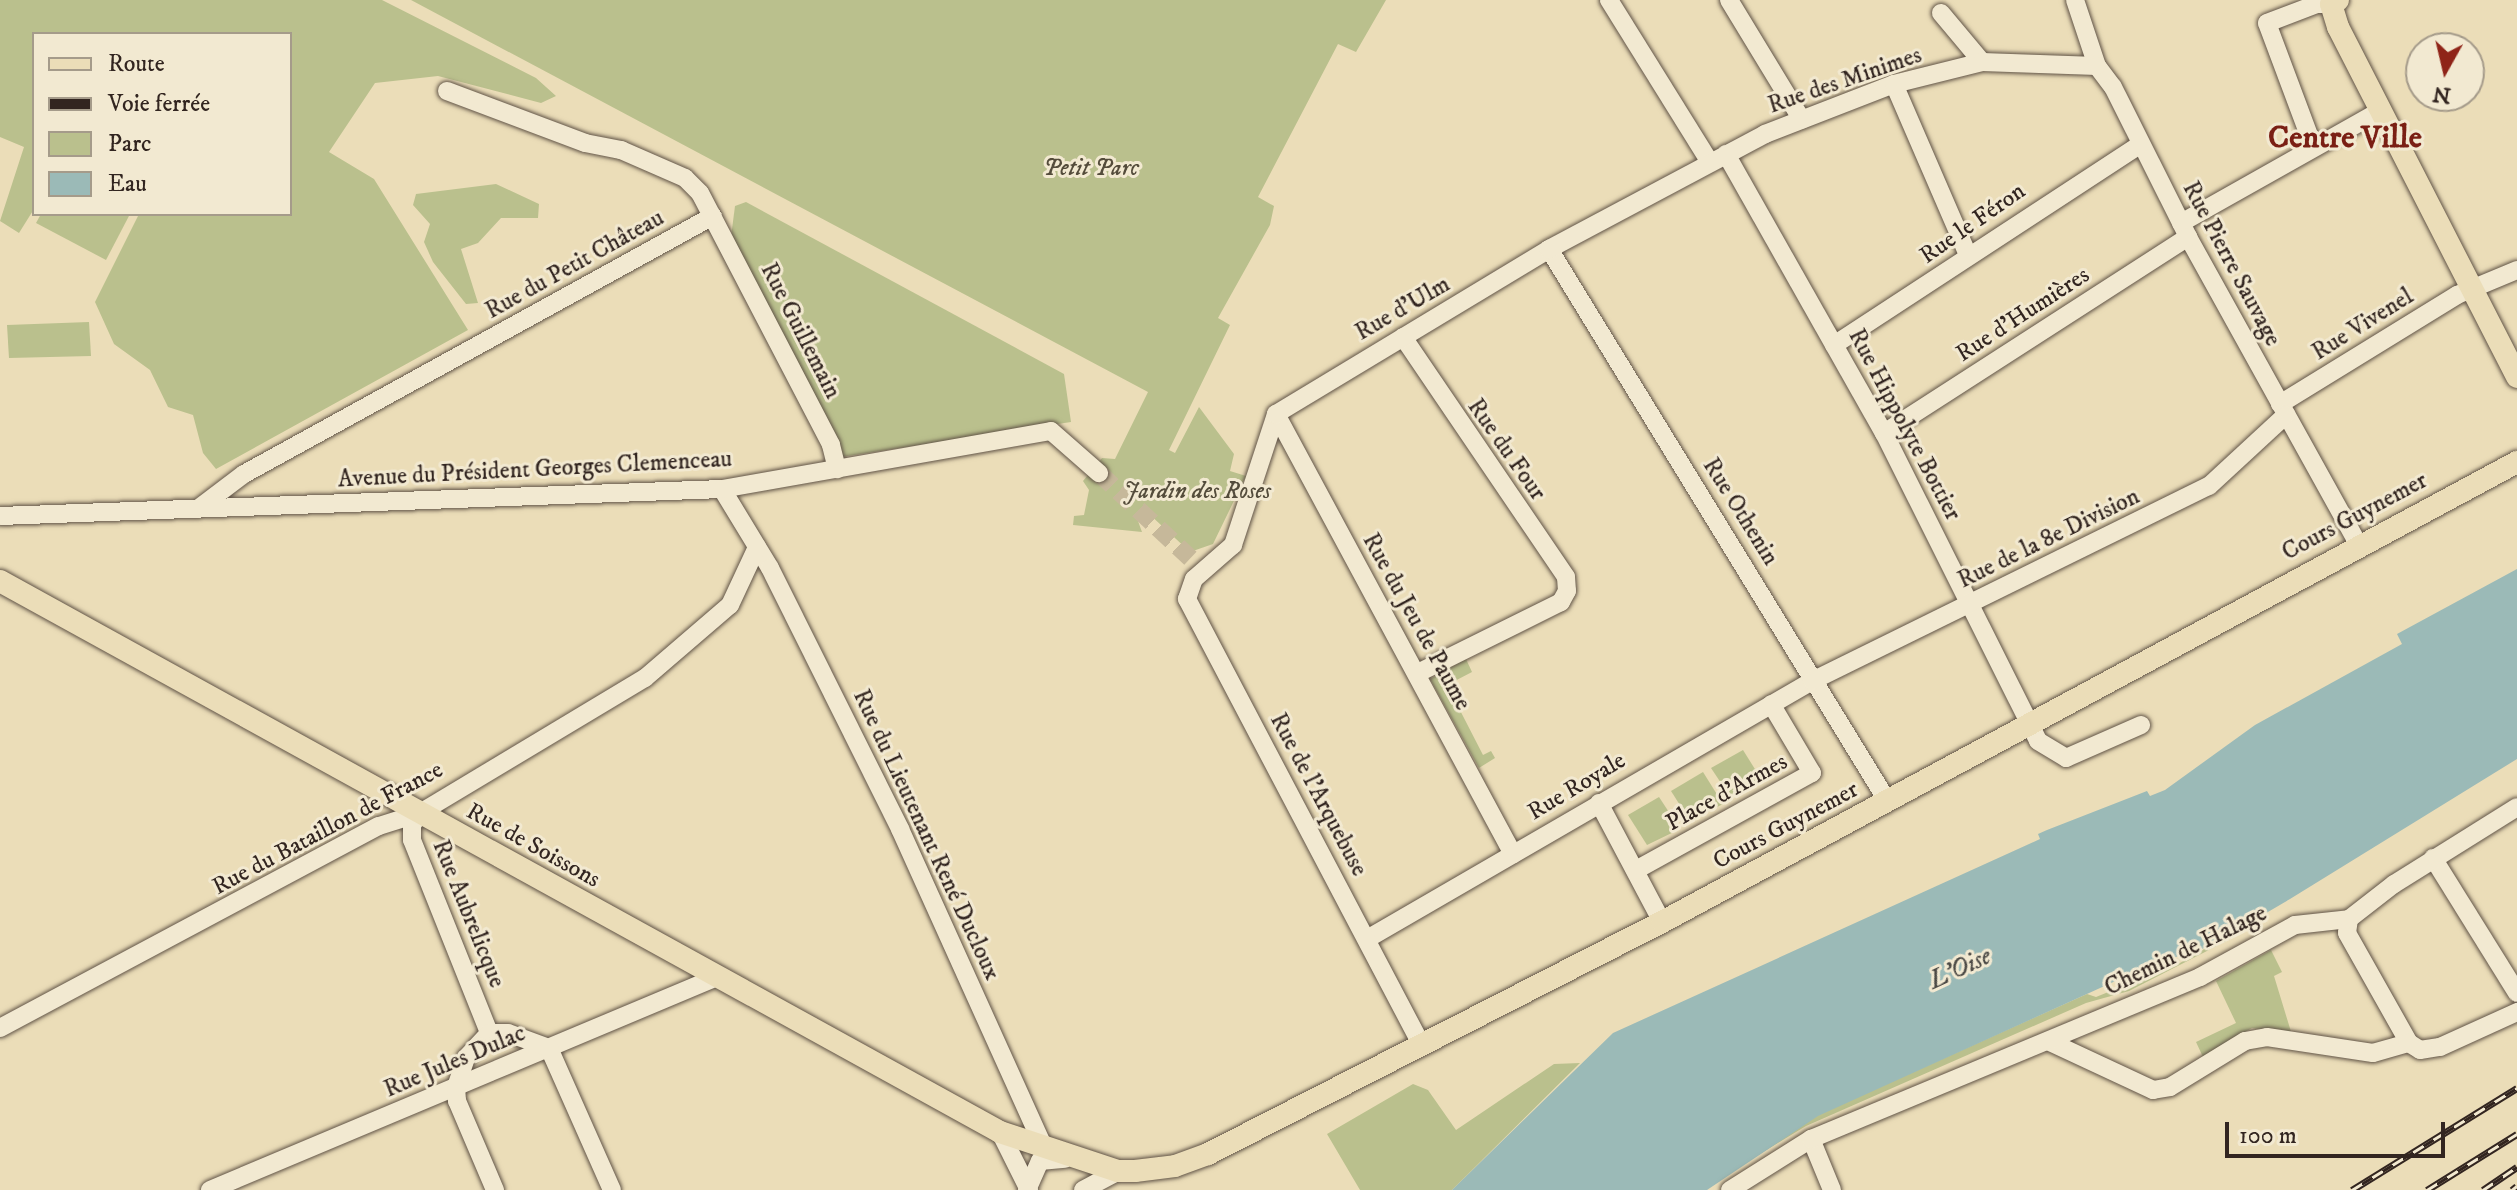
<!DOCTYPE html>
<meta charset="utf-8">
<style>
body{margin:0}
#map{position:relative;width:2517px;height:1190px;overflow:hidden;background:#ebddb8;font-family:"IM FELL DW Pica",serif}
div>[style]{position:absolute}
.green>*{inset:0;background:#bac08d}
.water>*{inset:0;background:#9bbab7}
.minor-tunnel>*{height:18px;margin-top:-9px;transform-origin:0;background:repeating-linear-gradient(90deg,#c6b89a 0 18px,transparent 0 27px)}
.roads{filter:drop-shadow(0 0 2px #605346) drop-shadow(0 0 2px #605346)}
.minor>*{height:18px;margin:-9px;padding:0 9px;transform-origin:9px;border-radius:9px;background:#f2e9d1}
.major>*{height:22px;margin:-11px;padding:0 11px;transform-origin:11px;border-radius:11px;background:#ebddb8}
.rail>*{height:7px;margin-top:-3.5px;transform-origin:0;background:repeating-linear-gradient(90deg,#f2e9d1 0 12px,#322520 0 24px);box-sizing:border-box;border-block:2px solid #322520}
span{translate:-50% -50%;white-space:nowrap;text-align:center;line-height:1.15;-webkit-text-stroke:6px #f2e9d1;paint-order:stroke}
.street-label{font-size:24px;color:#322520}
.park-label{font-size:24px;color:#544c3b;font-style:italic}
.water-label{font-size:26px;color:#4c4a46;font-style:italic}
.district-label{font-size:32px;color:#7a1f14;font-weight:700}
.legend{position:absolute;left:32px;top:32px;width:260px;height:184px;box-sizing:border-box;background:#f2e9d1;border:2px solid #a59b8a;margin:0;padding:10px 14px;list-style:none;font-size:24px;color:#322520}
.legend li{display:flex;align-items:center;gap:16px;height:40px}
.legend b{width:40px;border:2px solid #a59b8a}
.north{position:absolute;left:2405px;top:32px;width:80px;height:80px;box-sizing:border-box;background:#f2e9d1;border:2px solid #a59b8a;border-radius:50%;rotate:188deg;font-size:22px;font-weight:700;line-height:32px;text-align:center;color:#322520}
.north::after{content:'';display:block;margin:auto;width:28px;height:36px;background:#8f2418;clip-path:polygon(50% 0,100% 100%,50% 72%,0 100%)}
.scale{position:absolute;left:2225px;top:1122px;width:220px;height:36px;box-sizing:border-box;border:4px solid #322520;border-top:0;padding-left:10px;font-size:24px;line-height:28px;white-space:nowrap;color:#322520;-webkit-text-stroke:6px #f2e9d1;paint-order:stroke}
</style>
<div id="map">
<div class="green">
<div style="clip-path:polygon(0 0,382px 0,536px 78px,556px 96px,541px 103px,438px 76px,375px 83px,329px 152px,374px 179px,468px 330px,216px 469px,203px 453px,193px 415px,168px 407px,150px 370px,114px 344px,95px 302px,139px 214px,290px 214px,290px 34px,34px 34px,34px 209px,19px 233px,0 221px,24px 147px,0 137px)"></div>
<div style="clip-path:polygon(411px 0,1386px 0,1356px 52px,1338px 44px,1258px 197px,1274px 206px,1270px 225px,1218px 318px,1230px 325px,1169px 450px,1175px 453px,1199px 407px,1234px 454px,1230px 471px,1246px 476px,1213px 544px,1190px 552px,1147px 512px,1138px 521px,1142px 532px,1073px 525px,1074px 516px,1084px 515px,1089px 490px,1083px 481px,1102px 458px,1115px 459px,1148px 392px)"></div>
<div style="clip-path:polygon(496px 184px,539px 204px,538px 218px,501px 218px,478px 243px,461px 249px,478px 303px,466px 304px,433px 262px,424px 242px,430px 224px,413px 205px,416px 194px)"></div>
<div style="clip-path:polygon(746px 202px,1064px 374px,1071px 422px,841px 457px,731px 237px,735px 206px)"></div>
<div style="clip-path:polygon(41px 214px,130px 214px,106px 260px,36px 223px)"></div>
<div style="clip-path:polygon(89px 322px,91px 356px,9px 358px,7px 325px)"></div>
<div style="clip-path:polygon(1466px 659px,1472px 672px,1447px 685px,1483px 755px,1491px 751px,1495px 758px,1479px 768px,1430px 679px)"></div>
<div style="clip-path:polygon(1743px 750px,1763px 782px,1731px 798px,1711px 768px)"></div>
<div style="clip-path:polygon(1703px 772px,1723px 804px,1690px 821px,1671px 791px)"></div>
<div style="clip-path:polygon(1659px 797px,1680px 829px,1647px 845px,1628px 815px)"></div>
<div style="clip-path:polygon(2237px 930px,2242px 933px,2129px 991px,2086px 1003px,1806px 1126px,1700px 1190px,1775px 1134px,2087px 994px,2096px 997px,2180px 963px)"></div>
<div style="clip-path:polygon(2271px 950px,2282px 972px,2274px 976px,2292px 1035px,2252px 1028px,2203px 1057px,2196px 1042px,2236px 1023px,2216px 981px)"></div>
<div style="clip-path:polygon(1580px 1063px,1452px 1190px,1360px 1190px,1327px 1134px,1413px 1084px,1428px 1090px,1456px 1130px,1554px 1064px)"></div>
</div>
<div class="water">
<div style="clip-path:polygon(2517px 569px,2517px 759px,2290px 899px,2208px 947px,2153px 964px,1818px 1116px,1707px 1190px,1452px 1190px,1613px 1033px,2040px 839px,2038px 834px,2047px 830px,2147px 791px,2150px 796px,2165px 790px,2255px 725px,2402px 644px,2397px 634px)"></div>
</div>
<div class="minor-tunnel">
<div style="left:1099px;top:473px;width:125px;rotate:43deg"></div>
</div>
<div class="roads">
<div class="minor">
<div style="left:1609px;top:0;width:191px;rotate:58.1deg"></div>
<div style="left:1729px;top:0;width:140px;rotate:58.7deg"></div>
<div style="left:2075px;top:0;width:70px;rotate:71.6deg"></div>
<div style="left:2097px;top:66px;width:26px;rotate:53deg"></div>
<div style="left:2113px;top:87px;width:168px;rotate:63.4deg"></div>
<div style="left:2188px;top:237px;width:352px;rotate:61deg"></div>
<div style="left:1941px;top:13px;width:64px;rotate:50.1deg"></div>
<div style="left:1894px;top:84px;width:186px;rotate:66.6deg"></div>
<div style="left:447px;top:91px;width:147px;rotate:20.6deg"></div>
<div style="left:585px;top:143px;width:37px;rotate:11deg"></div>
<div style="left:621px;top:150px;width:70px;rotate:23.6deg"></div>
<div style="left:685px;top:178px;width:21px;rotate:45deg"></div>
<div style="left:700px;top:193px;width:284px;rotate:62.5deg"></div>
<div style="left:831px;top:445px;width:25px;rotate:76deg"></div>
<div style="left:2313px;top:146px;width:131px;rotate:-110.5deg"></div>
<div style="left:2267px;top:23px;width:53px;rotate:-20.8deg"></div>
<div style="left:2317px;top:4px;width:14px"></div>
<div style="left:1726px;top:154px;width:321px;rotate:60.5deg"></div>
<div style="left:1884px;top:433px;width:344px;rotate:63.4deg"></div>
<div style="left:2038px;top:741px;width:33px;rotate:31deg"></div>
<div style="left:2066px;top:758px;width:82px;rotate:-23.7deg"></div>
<div style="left:2181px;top:223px;width:228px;rotate:-29.4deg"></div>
<div style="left:1549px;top:249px;width:649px;rotate:58.49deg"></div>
<div style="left:1403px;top:337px;width:290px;rotate:55.8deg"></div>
<div style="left:1566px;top:577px;width:14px;rotate:86deg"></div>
<div style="left:1567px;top:591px;width:13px;rotate:119deg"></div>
<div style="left:1561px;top:602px;width:160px;rotate:153.6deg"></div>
<div style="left:1834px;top:345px;width:366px;rotate:-33.2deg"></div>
<div style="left:2280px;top:404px;width:208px;rotate:-31.6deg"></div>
<div style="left:2457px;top:295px;width:65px;rotate:-22.6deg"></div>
<div style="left:1276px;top:414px;width:500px;rotate:61.7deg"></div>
<div style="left:1884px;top:433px;width:362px;rotate:-32.8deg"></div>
<div style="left:722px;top:489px;width:92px;rotate:58.7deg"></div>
<div style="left:770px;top:568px;width:292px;rotate:63.5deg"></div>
<div style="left:900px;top:829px;width:350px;rotate:65.7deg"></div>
<div style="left:199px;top:508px;width:56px;rotate:-37.1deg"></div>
<div style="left:244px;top:474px;width:535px;rotate:-28.82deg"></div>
<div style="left:0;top:516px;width:723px;rotate:-2.14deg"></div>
<div style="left:722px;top:489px;width:334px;rotate:-10deg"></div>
<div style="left:1051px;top:431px;width:64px;rotate:41.2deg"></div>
<div style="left:1599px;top:803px;width:135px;rotate:62.1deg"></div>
<div style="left:420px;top:813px;width:14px;rotate:124deg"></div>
<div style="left:412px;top:825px;width:15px;rotate:90deg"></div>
<div style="left:412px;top:840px;width:208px;rotate:68.2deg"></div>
<div style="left:2433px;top:858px;width:159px;rotate:58.1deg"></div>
<div style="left:1636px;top:870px;width:201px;rotate:-28.9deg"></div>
<div style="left:1812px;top:773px;width:80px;rotate:-120.7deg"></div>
<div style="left:2349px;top:919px;width:14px;rotate:98deg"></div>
<div style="left:2347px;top:933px;width:126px;rotate:60.6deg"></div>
<div style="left:2409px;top:1043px;width:13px;rotate:32deg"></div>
<div style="left:2420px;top:1050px;width:20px;rotate:-9deg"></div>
<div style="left:2440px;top:1047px;width:85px;rotate:-24.4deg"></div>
<div style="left:1367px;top:939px;width:514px;rotate:-30.1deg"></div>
<div style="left:1812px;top:681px;width:442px;rotate:-26.2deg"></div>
<div style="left:2209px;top:486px;width:105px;rotate:-42.7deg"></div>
<div style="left:0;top:1028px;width:429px;rotate:-28.1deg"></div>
<div style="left:379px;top:826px;width:43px;rotate:-17.6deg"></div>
<div style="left:420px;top:813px;width:262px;rotate:-31deg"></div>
<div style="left:645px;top:678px;width:112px;rotate:-40.7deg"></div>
<div style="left:730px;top:605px;width:64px;rotate:-65deg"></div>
<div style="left:2048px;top:1041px;width:116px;rotate:25deg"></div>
<div style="left:2153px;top:1090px;width:17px;rotate:-10deg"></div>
<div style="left:2170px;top:1087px;width:88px;rotate:-31.5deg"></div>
<div style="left:2245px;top:1041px;width:22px;rotate:-10deg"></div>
<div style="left:2267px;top:1037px;width:107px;rotate:8.6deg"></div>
<div style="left:2373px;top:1053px;width:37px;rotate:-16deg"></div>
<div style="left:1421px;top:1044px;width:503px;rotate:-117.74deg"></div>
<div style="left:1187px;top:599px;width:21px;rotate:-71deg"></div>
<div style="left:1194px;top:579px;width:52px;rotate:-41.1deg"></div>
<div style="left:1233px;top:545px;width:138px;rotate:-71.8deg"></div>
<div style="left:1276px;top:414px;width:319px;rotate:-31.1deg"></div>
<div style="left:1549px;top:249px;width:245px;rotate:-28deg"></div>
<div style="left:1765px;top:134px;width:138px;rotate:-21.2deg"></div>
<div style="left:1894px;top:84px;width:91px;rotate:-14deg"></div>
<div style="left:1982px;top:62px;width:115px;rotate:2deg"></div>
<div style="left:1000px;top:1132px;width:65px;rotate:63.4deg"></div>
<div style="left:1811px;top:1139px;width:55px;rotate:67.6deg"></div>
<div style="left:210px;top:1190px;width:550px;rotate:-22.79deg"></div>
<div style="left:495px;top:1190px;width:97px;rotate:-113.1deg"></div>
<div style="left:457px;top:1101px;width:14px;rotate:-94deg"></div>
<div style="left:456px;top:1087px;width:31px;rotate:-71deg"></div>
<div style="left:466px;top:1058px;width:34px;rotate:-47deg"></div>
<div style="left:489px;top:1033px;width:19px"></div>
<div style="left:508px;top:1033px;width:44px;rotate:20.1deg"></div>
<div style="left:549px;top:1048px;width:155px;rotate:66.1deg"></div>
<div style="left:1027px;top:1190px;width:32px;rotate:-66deg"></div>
<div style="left:1040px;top:1161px;width:25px;rotate:-5deg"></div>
<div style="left:1083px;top:1190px;width:40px;rotate:-28deg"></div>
<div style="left:1730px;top:1190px;width:96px;rotate:-32.2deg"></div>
<div style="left:1811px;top:1139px;width:421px;rotate:-22.6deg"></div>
<div style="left:2200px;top:977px;width:108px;rotate:-28.7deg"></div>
<div style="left:2295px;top:925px;width:54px;rotate:-6.3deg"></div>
<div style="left:2349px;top:919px;width:57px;rotate:-37.9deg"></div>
<div style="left:2394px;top:884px;width:145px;rotate:-32deg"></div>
</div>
<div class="major">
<div style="left:2338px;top:0;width:8px;rotate:150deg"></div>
<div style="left:2331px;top:4px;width:24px;rotate:73deg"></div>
<div style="left:2338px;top:27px;width:393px;rotate:62.9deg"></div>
<div style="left:0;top:581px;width:1142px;rotate:28.85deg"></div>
<div style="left:1000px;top:1132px;width:124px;rotate:18.3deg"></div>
<div style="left:1118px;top:1171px;width:17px"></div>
<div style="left:1135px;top:1171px;width:40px;rotate:-7.1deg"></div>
<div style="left:1175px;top:1166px;width:35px;rotate:-20deg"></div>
<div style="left:1208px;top:1154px;width:510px;rotate:-27.07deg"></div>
<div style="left:1662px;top:922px;width:971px;rotate:-28.28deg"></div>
</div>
</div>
<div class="rail">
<div style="left:2352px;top:1190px;width:194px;rotate:-31.7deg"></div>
<div style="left:2427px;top:1190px;width:106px;rotate:-31.9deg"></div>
<div style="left:2483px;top:1190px;width:41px;rotate:-34.1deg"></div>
<div style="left:2512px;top:1190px;width:6px;rotate:-39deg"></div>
</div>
<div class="street-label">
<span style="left:1845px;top:81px;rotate:-19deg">Rue des Minimes</span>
<span style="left:1973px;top:224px;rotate:-35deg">Rue le Féron</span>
<span style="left:2231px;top:264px;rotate:62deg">Rue Pierre Sauvage</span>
<span style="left:575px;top:265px;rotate:-29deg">Rue du Petit Château</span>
<span style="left:1403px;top:309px;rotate:-30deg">Rue d'Ulm</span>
<span style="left:2023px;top:315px;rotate:-33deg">Rue d'Humières</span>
<span style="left:2363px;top:325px;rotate:-32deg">Rue Vivenel</span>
<span style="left:800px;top:331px;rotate:63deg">Rue Guillemain</span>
<span style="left:1904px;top:425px;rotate:62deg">Rue Hippolyte Bottier</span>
<span style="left:1506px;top:450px;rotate:55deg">Rue du Four</span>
<span style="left:535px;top:470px;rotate:-3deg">Avenue du Président Georges Clemenceau</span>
<span style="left:1740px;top:512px;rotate:58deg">Rue Othenin</span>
<span style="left:2355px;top:517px;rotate:-28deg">Cours Guynemer</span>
<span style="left:2049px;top:539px;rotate:-26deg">Rue de la 8e Division</span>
<span style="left:1416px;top:622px;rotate:61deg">Rue du Jeu de Paume</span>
<span style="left:1577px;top:787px;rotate:-31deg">Rue Royale</span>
<span style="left:1727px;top:793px;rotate:-29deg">Place d'Armes</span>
<span style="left:1318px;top:795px;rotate:62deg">Rue de l'Arquebuse</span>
<span style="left:1786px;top:826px;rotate:-28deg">Cours Guynemer</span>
<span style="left:328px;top:829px;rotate:-28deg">Rue du Bataillon de France</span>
<span style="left:926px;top:835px;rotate:65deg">Rue du Lieutenant René Ducloux</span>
<span style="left:533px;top:846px;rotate:29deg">Rue de Soissons</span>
<span style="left:468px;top:914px;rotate:68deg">Rue Aubrelicque</span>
<span style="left:2186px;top:951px;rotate:-26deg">Chemin de Halage</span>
<span style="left:455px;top:1062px;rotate:-23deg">Rue Jules Dulac</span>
</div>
<div class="park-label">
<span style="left:1091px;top:169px">Petit Parc</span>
<span style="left:1197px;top:492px">Jardin des Roses</span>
</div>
<div class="water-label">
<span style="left:1960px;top:969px;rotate:-25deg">L'Oise</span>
</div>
<div class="district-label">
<span style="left:2345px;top:138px">Centre Ville</span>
</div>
<ul class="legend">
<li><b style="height:10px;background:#ebddb8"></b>Route</li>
<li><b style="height:10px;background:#322520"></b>Voie ferrée</li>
<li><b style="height:22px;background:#bac08d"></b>Parc</li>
<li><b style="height:22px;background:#9bbab7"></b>Eau</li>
</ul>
<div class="north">N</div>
<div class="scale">100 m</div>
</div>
